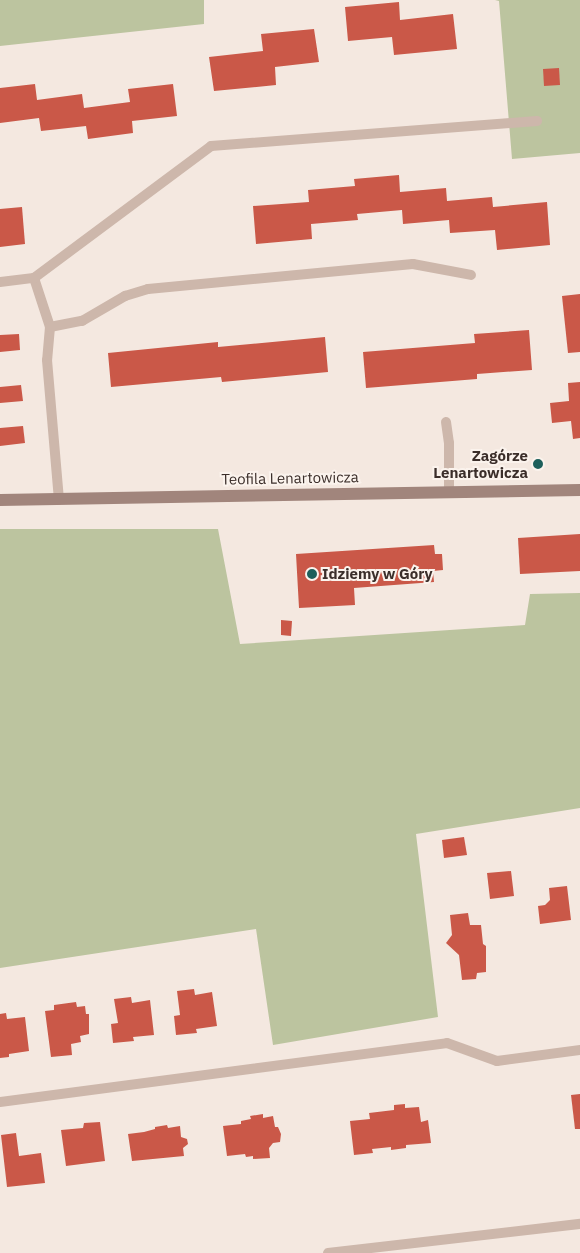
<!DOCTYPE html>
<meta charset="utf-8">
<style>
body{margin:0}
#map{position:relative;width:580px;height:1253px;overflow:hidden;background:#f4e8e0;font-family:"IBM Plex Sans",sans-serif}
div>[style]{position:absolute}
.green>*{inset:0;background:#bcc49f}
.building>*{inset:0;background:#ca5848}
.lane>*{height:10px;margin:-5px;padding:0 5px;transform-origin:5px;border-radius:5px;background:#cdb7ab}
.secondary>*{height:12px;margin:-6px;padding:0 6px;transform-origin:6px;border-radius:6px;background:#a1857c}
.dots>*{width:14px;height:14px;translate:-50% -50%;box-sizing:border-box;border:2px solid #fbf3ed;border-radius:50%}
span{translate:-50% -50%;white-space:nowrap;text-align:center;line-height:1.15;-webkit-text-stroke:4px #fbf3ed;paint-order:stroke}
.poi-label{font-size:15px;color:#3b2e2a;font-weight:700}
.right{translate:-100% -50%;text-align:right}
.left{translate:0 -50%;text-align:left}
.street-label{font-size:15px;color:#3b2e2a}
</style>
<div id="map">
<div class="green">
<div style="clip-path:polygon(0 0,204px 0,204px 24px,0 46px)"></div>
<div style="clip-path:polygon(495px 0,580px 0,580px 153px,512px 159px,499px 1px)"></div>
<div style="clip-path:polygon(0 529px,218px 529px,240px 644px,525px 625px,530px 594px,580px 593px,580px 808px,416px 834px,438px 1017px,273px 1045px,256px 929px,0 968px)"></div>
</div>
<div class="building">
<div style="clip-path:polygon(399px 2px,400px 20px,453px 14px,457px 49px,394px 55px,392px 37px,348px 41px,345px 7px)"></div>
<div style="clip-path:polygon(314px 29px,319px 62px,275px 67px,276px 85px,214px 91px,209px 57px,263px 51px,261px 34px)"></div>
<div style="clip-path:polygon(559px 68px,560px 85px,544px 86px,543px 69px)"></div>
<div style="clip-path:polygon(35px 84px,37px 100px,82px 94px,84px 108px,130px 102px,128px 89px,173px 84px,177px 116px,132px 121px,133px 133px,88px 139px,86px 126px,41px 131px,39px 118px,0 123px,0 88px)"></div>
<div style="clip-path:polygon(399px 175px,400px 192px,446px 188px,447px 201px,492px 197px,493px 207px,547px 202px,550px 245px,497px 250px,495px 230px,450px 233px,449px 220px,403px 224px,402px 210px,357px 214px,358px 220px,311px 224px,312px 239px,256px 244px,253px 206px,309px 202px,308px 190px,355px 186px,354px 179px)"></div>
<div style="clip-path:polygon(22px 207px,25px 244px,0 247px,0 209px)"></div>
<div style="clip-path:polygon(580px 294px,580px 352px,568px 353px,562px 296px)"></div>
<div style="clip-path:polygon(529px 330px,532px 370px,477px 374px,477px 379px,366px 388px,363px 352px,475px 343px,474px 334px)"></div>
<div style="clip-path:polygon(19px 334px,20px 350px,0 352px,0 335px)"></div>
<div style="clip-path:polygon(325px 337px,328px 372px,222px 382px,221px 377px,111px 387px,108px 353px,218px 342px,218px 347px)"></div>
<div style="clip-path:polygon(580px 382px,580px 438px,573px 439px,571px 421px,552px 423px,550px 403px,569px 401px,568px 383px)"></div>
<div style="clip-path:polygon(21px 385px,23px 401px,0 403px,0 387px)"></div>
<div style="clip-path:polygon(23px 426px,25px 443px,0 446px,0 428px)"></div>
<div style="clip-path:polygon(580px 534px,580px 571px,520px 574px,518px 538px)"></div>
<div style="clip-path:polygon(434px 545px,435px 554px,442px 554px,443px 570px,433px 571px,434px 582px,354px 588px,355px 605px,299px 608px,296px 554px)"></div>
<div style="clip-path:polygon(281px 620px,292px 621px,291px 636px,281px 635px)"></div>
<div style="clip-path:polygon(464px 837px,467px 855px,444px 858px,442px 840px)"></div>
<div style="clip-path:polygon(511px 871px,514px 896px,490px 899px,487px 873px)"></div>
<div style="clip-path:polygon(567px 886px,571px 920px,540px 924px,538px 906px,545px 905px,550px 900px,549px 888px)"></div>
<div style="clip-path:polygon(468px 913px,470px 925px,481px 925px,483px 944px,486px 946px,486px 972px,477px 973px,476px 979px,462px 980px,459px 955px,446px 943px,452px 935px,450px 915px)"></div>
<div style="clip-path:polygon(194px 989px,195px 995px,212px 992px,217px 1026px,196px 1029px,197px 1033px,176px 1035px,174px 1016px,180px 1015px,177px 991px)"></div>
<div style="clip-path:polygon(131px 997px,132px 1003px,150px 1000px,154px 1035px,133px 1037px,134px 1041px,113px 1043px,111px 1024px,118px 1023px,114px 999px)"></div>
<div style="clip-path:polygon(76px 1002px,77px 1007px,85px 1006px,86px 1014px,89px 1014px,89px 1034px,80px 1036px,81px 1042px,71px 1044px,72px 1055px,51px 1057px,45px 1011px,54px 1010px,54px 1005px)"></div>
<div style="clip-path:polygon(6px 1013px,7px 1019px,25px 1017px,29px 1051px,9px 1054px,9px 1057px,0 1058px,0 1014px)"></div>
<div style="clip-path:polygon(580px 1094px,580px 1129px,575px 1129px,571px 1095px)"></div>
<div style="clip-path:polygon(405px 1104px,405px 1108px,419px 1107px,421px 1122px,428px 1120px,431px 1143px,406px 1145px,406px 1148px,391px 1150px,391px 1147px,372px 1149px,373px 1153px,354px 1155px,350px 1121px,370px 1119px,369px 1113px,394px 1110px,394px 1105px)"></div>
<div style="clip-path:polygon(263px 1114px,263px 1118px,273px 1116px,275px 1127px,278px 1127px,281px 1134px,280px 1142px,273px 1143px,269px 1148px,270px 1158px,253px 1159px,253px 1156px,246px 1157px,245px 1154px,227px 1156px,223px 1126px,241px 1124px,241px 1121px,251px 1119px,250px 1116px)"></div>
<div style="clip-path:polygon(100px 1122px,105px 1161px,66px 1166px,61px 1130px,83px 1128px,84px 1123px)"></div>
<div style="clip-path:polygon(167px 1125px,168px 1128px,180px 1126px,181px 1137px,187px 1139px,188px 1144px,183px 1148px,184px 1156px,132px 1161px,128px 1134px,144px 1132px,155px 1129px,155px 1127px)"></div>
<div style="clip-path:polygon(16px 1133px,19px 1156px,41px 1153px,45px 1183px,7px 1187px,1px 1135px)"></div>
</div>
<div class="lane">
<div style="left:34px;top:278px;width:52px;rotate:71.9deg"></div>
<div style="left:50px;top:327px;width:33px;rotate:95deg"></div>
<div style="left:47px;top:360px;width:140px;rotate:85.1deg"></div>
<div style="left:0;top:282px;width:34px;rotate:-7deg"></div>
<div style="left:34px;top:278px;width:221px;rotate:-36.7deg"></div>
<div style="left:211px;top:146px;width:327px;rotate:-4.4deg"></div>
<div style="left:50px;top:327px;width:33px;rotate:-11deg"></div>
<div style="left:82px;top:321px;width:50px;rotate:-30.2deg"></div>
<div style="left:125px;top:296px;width:24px;rotate:-17deg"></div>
<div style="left:148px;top:289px;width:266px;rotate:-5.4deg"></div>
<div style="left:413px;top:264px;width:59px;rotate:10.7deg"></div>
<div style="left:446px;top:422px;width:21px;rotate:82deg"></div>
<div style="left:449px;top:443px;width:49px;rotate:90deg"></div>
<div style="left:0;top:1102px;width:451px;rotate:-7.5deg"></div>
<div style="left:447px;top:1043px;width:53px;rotate:19.8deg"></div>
<div style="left:497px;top:1061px;width:84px;rotate:-7.5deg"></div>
<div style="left:328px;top:1253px;width:254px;rotate:-6.6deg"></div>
</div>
<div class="secondary">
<div style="left:0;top:500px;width:580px;rotate:-0.99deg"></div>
</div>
<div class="dots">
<div style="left:538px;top:464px;background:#1d5f5b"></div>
<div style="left:312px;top:574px;background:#1d5f5b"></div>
</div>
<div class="poi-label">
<span class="right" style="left:528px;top:464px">Zagórze<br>Lenartowicza</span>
<span class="left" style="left:322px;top:574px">Idziemy w Góry</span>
</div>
<div class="street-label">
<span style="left:290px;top:478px;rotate:-1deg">Teofila Lenartowicza</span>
</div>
</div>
